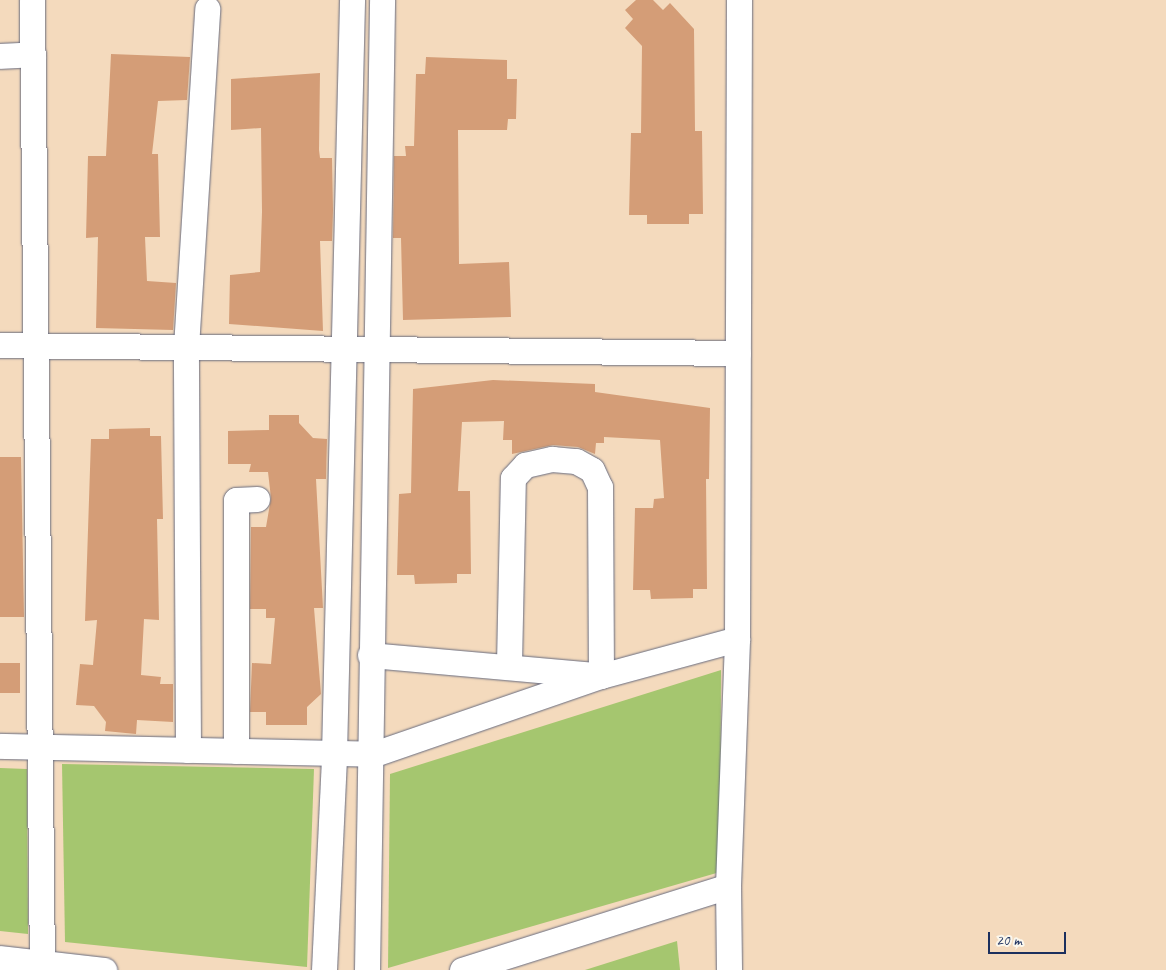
<!DOCTYPE html>
<style>
body{margin:0}
#map{position:relative;width:1166px;height:970px;overflow:hidden;background:#f4dabd;font-family:Caveat,sans-serif}
div>[style]{position:absolute}
.green>*{inset:0;background:#a5c66f}
.building>*{inset:0;background:#d49d77}
.roads{filter:drop-shadow(0 0 1px #676b7f) drop-shadow(0 0 1px #676b7f)}
.street>*{height:25px;margin:-12.5px;padding:0 12.5px;transform-origin:12.5px;border-radius:12.5px;background:#fff}
span{translate:-50% -50%;white-space:nowrap;text-align:center;line-height:1.15;-webkit-text-stroke:4px #fbf7ec;paint-order:stroke}
.scale{position:absolute;left:988px;top:932px;width:78px;height:22px;box-sizing:border-box;border:2px solid #1b2f5e;border-top:0;padding-left:6px;font-size:15px;line-height:18px;white-space:nowrap;color:#1b2f5e;-webkit-text-stroke:4px #fbf7ec;paint-order:stroke}
</style>
<div id="map">
<div class="green">
<div style="clip-path:polygon(721px 670px,720px 872px,388px 968px,390px 774px)"></div>
<div style="clip-path:polygon(62px 764px,314px 769px,307px 967px,65px 942px)"></div>
<div style="clip-path:polygon(0 768px,27px 769px,28px 934px,0 931px)"></div>
<div style="clip-path:polygon(677px 941px,680px 970px,585px 970px)"></div>
</div>
<div class="building">
<div style="clip-path:polygon(636px 0,653px 0,663px 10px,670px 3px,694px 29px,695px 131px,702px 131px,703px 214px,689px 214px,689px 224px,647px 224px,647px 215px,629px 215px,631px 133px,641px 133px,642px 46px,625px 28px,633px 19px,625px 10px)"></div>
<div style="clip-path:polygon(111px 54px,190px 57px,187px 100px,158px 101px,152px 154px,158px 154px,160px 237px,145px 237px,147px 281px,176px 283px,173px 330px,96px 328px,98px 237px,86px 238px,88px 156px,106px 156px)"></div>
<div style="clip-path:polygon(426px 57px,507px 60px,507px 79px,517px 79px,516px 119px,508px 119px,507px 130px,458px 130px,459px 264px,509px 262px,511px 317px,403px 320px,401px 238px,393px 238px,394px 156px,406px 156px,405px 146px,414px 146px,416px 74px,425px 74px)"></div>
<div style="clip-path:polygon(320px 73px,319px 150px,320px 158px,332px 158px,333px 210px,332px 241px,320px 241px,323px 331px,229px 324px,230px 275px,260px 272px,262px 212px,261px 128px,231px 130px,231px 79px)"></div>
<div style="clip-path:polygon(493px 380px,595px 384px,595px 392px,710px 408px,709px 479px,706px 479px,707px 589px,693px 589px,693px 598px,651px 599px,650px 590px,633px 590px,635px 508px,653px 508px,654px 499px,664px 498px,660px 440px,604px 437px,604px 443px,596px 443px,595px 454px,578px 447px,553px 445px,512px 454px,512px 440px,503px 440px,504px 421px,462px 422px,458px 491px,470px 491px,471px 574px,457px 574px,457px 583px,415px 584px,414px 575px,397px 575px,399px 494px,411px 493px,413px 389px)"></div>
<div style="clip-path:polygon(269px 415px,299px 415px,299px 423px,313px 438px,327px 439px,326px 479px,316px 479px,323px 608px,314px 608px,321px 694px,307px 707px,307px 725px,266px 725px,266px 712px,250px 712px,252px 663px,271px 664px,275px 618px,266px 618px,266px 609px,250px 609px,251px 527px,266px 527px,271px 498px,268px 472px,249px 472px,251px 464px,228px 464px,228px 431px,269px 430px)"></div>
<div style="clip-path:polygon(150px 428px,150px 436px,161px 436px,163px 519px,157px 519px,159px 620px,144px 619px,141px 675px,161px 677px,160px 684px,173px 684px,173px 722px,137px 720px,136px 734px,105px 731px,106px 722px,94px 706px,76px 705px,80px 664px,93px 665px,97px 620px,85px 621px,91px 439px,109px 439px,109px 429px)"></div>
<div style="clip-path:polygon(0 457px,21px 457px,24px 617px,0 617px)"></div>
<div style="clip-path:polygon(0 663px,20px 663px,20px 693px,0 693px)"></div>
</div>
<div class="roads">
<div class="street">
<div style="left:32px;top:0;width:970px;rotate:89.41deg"></div>
<div style="left:0;top:56px;width:33px;rotate:-3deg"></div>
<div style="left:0;top:345px;width:738px;rotate:0.62deg"></div>
<div style="left:370px;top:655px;width:227px;rotate:5.1deg"></div>
<div style="left:509px;top:664px;width:186px;rotate:-88.8deg"></div>
<div style="left:513px;top:478px;width:18px;rotate:-47deg"></div>
<div style="left:525px;top:465px;width:28px;rotate:-13deg"></div>
<div style="left:552px;top:459px;width:24px;rotate:5deg"></div>
<div style="left:576px;top:461px;width:18px;rotate:29deg"></div>
<div style="left:592px;top:470px;width:19px;rotate:65deg"></div>
<div style="left:600px;top:487px;width:189px;rotate:89.7deg"></div>
<div style="left:0;top:746px;width:374px;rotate:1.2deg"></div>
<div style="left:374px;top:754px;width:240px;rotate:-19deg"></div>
<div style="left:601px;top:676px;width:141px;rotate:-15.2deg"></div>
<div style="left:188px;top:750px;width:403px;rotate:-90.3deg"></div>
<div style="left:186px;top:347px;width:339px;rotate:-86.4deg"></div>
<div style="left:236px;top:751px;width:251px;rotate:-90deg"></div>
<div style="left:236px;top:500px;width:21px;rotate:-3deg"></div>
<div style="left:728px;top:886px;width:84px;rotate:89.3deg"></div>
<div style="left:0;top:958px;width:105px;rotate:6.6deg"></div>
<div style="left:324px;top:970px;width:216px;rotate:-87.3deg"></div>
<div style="left:334px;top:754px;width:754px;rotate:-88.63deg"></div>
<div style="left:367px;top:970px;width:970px;rotate:-89.11deg"></div>
<div style="left:462px;top:970px;width:279px;rotate:-17.5deg"></div>
<div style="left:728px;top:886px;width:247px;rotate:-87.9deg"></div>
<div style="left:737px;top:639px;width:639px;rotate:-89.82deg"></div>
</div>
</div>
<div class="scale">20 m</div>
</div>
